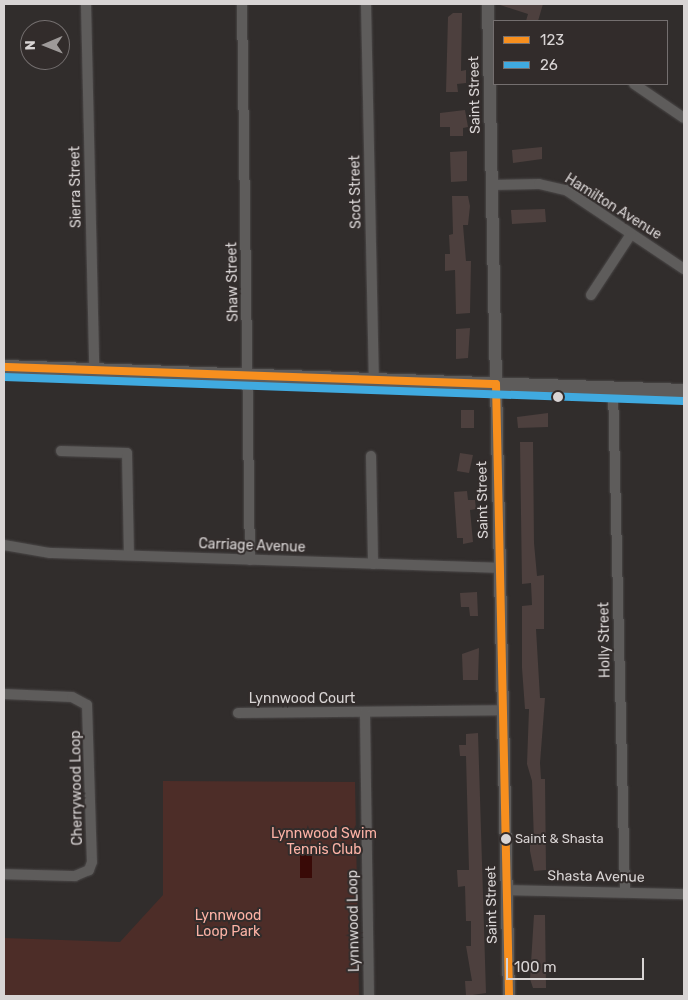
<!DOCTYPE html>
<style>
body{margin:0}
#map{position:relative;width:688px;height:1000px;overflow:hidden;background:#312d2c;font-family:Rubik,sans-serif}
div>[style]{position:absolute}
.green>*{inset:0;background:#4d2d28}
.water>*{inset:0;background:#390a07}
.building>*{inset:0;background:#4d403e}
.roads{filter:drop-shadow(0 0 1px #4b4848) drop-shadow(0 0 1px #4b4848)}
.minor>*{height:10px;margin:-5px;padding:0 5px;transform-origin:5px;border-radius:5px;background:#5e5c5b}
.tertiary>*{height:12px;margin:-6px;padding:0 6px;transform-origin:6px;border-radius:6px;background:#5e5c5b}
.secondary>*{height:15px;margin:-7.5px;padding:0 7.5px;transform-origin:7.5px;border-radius:7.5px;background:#5e5c5b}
.bus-1>*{height:8px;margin:-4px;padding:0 4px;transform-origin:4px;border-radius:4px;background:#f78f1e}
.bus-2>*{height:8px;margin:-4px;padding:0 4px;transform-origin:4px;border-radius:4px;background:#40aae0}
.dots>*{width:14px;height:14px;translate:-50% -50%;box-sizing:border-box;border:2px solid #322c2b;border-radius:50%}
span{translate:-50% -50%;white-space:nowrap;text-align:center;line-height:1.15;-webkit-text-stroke:4px #322c2b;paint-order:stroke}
.bus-label{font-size:13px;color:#d8d4d4}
.left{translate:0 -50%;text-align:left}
.street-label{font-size:14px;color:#d8d4d4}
.park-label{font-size:14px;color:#fcb2a5}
.frame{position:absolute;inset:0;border:5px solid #d8d4d4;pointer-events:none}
.legend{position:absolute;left:493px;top:20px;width:175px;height:65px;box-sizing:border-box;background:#322c2b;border:1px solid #746f6f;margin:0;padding:6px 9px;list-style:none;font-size:15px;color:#d8d4d4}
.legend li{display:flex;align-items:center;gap:10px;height:25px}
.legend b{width:25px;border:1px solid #746f6f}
.north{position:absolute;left:20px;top:20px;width:50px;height:50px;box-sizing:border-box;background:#322c2b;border:1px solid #746f6f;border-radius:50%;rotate:269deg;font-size:14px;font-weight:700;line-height:20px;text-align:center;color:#d8d4d4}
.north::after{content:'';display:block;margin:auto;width:18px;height:22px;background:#9e9a99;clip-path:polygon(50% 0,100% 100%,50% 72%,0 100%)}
.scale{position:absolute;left:506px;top:958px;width:138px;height:22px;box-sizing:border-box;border:2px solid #d8d4d4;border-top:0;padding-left:6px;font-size:15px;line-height:18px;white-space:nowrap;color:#d8d4d4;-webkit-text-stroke:4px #322c2b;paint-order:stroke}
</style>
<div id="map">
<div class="green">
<div style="clip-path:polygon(163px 781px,355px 782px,359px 996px,4px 996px,4px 938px,120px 942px,163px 895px)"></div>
</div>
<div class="water">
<div style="clip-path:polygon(300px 852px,312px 852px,312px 878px,300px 878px)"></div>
</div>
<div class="building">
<div style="clip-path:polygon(497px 4px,543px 4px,538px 21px,526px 21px,528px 14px)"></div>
<div style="clip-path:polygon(453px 13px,462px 13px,461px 71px,466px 70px,466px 83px,457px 84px,458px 92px,446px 92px,448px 17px)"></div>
<div style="clip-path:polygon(465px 110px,468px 127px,463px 128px,463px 136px,450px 136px,450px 127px,440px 127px,440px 113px)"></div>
<div style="clip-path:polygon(542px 147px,542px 159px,513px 163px,512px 150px)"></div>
<div style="clip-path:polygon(467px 151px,467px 181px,451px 182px,450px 152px)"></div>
<div style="clip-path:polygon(452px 196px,468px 196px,470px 206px,468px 225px,463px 225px,466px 261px,471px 261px,470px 313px,456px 314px,455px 270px,445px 271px,445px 254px,450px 254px,449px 235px,453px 234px)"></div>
<div style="clip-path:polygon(545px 209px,546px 222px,512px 224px,511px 210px)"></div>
<div style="clip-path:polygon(470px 328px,468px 358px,456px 359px,456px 329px)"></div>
<div style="clip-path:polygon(461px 410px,474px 410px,474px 428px,461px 428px)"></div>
<div style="clip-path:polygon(548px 413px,548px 427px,518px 428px,517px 417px)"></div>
<div style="clip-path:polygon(520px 442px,533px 442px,534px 543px,537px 576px,544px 575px,544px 629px,536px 629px,540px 698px,545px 698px,540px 763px,541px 779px,545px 779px,546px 870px,534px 871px,530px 851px,530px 842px,534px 842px,532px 781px,527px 764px,529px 709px,525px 709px,522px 668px,522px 606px,532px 605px,531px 583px,522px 584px)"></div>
<div style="clip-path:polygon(460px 453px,473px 455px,469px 473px,457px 471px)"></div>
<div style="clip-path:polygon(467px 491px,468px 500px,475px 500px,476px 509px,470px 510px,473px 542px,463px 544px,463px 538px,457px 538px,454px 492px)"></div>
<div style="clip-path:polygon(477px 592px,478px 616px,470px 616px,469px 607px,461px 607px,460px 593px)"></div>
<div style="clip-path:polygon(479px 648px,478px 680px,463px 680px,462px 654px)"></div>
<div style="clip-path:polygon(478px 733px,486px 993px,466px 996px,465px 981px,472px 981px,466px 946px,471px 946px,471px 921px,466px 921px,465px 886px,458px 887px,457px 870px,469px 870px,466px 756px,460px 756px,459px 745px,466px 745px,466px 734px)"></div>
<div style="clip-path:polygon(534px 915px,545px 915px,546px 988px,533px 988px,530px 979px)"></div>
</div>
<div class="roads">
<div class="minor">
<div style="left:86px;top:4px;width:366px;rotate:88.7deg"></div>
<div style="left:242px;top:4px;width:556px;rotate:89.18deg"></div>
<div style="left:366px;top:4px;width:375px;rotate:88.8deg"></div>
<div style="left:634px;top:84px;width:60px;rotate:34.2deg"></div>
<div style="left:492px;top:185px;width:47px;rotate:-1.2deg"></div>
<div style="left:539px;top:184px;width:28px;rotate:13deg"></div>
<div style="left:566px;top:190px;width:142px;rotate:33.8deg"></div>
<div style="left:591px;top:295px;width:73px;rotate:-56.7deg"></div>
<div style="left:613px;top:388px;width:503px;rotate:88.63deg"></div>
<div style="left:61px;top:451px;width:66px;rotate:1.7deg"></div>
<div style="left:127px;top:453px;width:102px;rotate:88.9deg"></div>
<div style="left:371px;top:456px;width:108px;rotate:88.9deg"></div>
<div style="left:4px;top:545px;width:47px;rotate:9.9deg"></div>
<div style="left:50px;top:553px;width:449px;rotate:1.9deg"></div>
<div style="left:4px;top:694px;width:68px;rotate:2.5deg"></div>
<div style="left:72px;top:697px;width:17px;rotate:28deg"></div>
<div style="left:87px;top:705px;width:157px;rotate:88.2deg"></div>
<div style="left:92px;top:862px;width:9px;rotate:111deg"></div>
<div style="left:89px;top:870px;width:15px;rotate:157deg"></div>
<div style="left:75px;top:876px;width:71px;rotate:-178.4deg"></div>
<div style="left:238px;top:713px;width:265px;rotate:-0.6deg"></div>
<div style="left:365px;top:713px;width:283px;rotate:89.2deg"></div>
<div style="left:507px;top:890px;width:177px;rotate:1.3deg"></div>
</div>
<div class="tertiary">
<div style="left:488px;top:4px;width:992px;rotate:88.79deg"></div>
</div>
<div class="secondary">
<div style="left:4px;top:367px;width:680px;rotate:2.02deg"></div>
</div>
</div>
<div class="bus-1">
<div style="left:4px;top:367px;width:492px;rotate:2deg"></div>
<div style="left:496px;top:384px;width:612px;rotate:88.78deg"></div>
</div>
<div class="bus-2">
<div style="left:4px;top:377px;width:680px;rotate:2.02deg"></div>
</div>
<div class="dots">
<div style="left:558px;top:397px;background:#d8d4d4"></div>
<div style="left:506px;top:839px;background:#d8d4d4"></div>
</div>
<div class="bus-label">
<span class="left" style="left:515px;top:839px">Saint &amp; Shasta</span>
</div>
<div class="street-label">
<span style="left:475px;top:95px;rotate:-91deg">Saint Street</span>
<span style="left:76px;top:187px;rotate:-91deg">Sierra Street</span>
<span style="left:356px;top:192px;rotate:-91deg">Scot Street</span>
<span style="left:613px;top:207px;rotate:32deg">Hamilton Avenue</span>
<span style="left:233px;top:282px;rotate:-91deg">Shaw Street</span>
<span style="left:483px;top:500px;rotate:-91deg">Saint Street</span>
<span style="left:252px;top:546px;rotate:2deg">Carriage Avenue</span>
<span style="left:605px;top:640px;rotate:-91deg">Holly Street</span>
<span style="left:302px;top:699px">Lynnwood Court</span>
<span style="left:77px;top:788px;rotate:-91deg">Cherrywood Loop</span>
<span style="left:596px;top:877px;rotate:1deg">Shasta Avenue</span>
<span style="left:492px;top:905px;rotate:-91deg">Saint Street</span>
<span style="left:354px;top:921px;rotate:-91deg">Lynnwood Loop</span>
</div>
<div class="park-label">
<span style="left:324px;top:842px">Lynnwood Swim<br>Tennis Club</span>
<span style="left:228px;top:924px">Lynnwood<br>Loop Park</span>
</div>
<div class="frame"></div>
<ul class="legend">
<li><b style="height:6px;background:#f78f1e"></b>123</li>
<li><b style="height:6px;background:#40aae0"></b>26</li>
</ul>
<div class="north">N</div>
<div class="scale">100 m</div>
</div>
